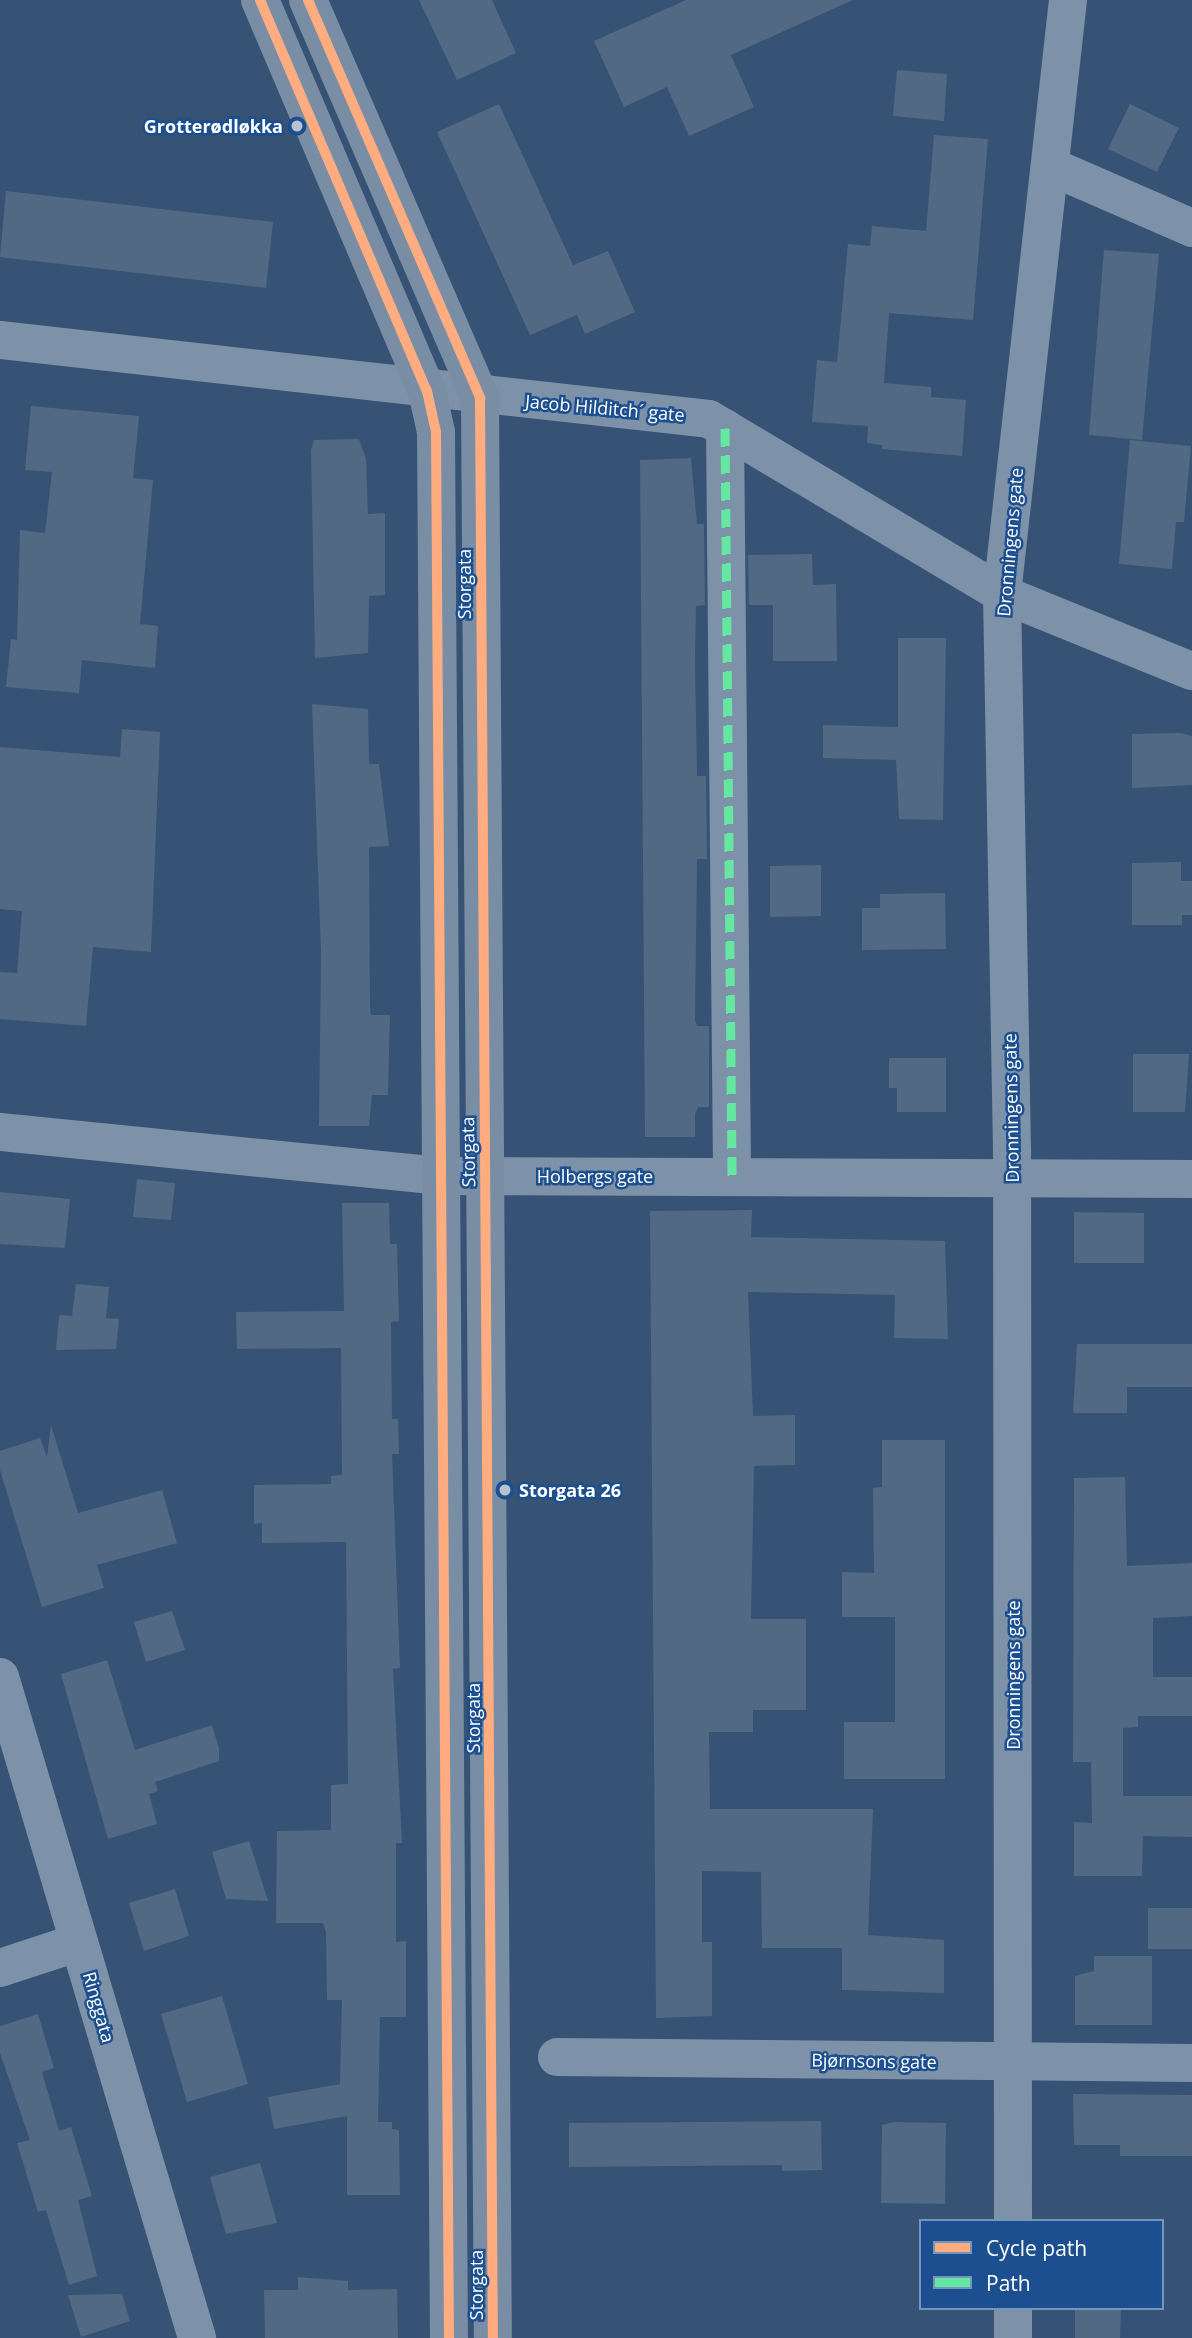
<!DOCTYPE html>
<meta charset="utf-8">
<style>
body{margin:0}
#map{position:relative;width:1192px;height:2338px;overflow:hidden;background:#365274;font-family:"Open Sans",sans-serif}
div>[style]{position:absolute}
.building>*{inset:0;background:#526984}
.street>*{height:38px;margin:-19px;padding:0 19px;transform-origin:19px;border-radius:19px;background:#7d92a8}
.secondary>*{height:38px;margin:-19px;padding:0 19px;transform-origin:19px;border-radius:19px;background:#798da4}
.quiet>*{height:9px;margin-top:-4.5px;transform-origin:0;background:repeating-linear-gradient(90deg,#66e7a1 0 18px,transparent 0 27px)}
.cycleway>*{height:10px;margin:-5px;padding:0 5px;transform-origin:5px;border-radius:5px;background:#ffac80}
.dots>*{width:19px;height:19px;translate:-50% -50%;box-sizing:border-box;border:4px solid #1b4f8f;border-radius:50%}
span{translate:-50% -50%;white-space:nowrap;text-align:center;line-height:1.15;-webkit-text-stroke:5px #1b4f8f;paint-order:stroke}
.poi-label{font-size:18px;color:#fff;font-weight:700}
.right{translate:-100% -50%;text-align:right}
.left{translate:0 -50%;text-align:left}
.street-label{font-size:18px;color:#fff}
.legend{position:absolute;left:919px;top:2219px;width:245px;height:91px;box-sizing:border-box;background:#1b4f8f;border:2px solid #7695bc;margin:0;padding:9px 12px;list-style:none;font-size:21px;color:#fff}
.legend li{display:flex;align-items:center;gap:14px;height:35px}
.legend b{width:35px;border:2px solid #7695bc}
</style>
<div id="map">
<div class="building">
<div style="clip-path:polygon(419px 0,492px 0,516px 53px,457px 80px)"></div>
<div style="clip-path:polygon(686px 0,853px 0,731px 55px,754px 107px,689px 136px,667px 87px,624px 107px,594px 41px)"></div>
<div style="clip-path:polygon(897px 70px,947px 74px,944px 121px,893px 116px)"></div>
<div style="clip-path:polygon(499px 104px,573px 265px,608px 251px,635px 312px,585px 334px,577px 315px,530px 335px,437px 132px)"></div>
<div style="clip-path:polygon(1130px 104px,1179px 128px,1157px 172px,1108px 149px)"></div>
<div style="clip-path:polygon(934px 135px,988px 139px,973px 320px,889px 313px,884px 383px,931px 387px,931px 397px,966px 400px,962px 456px,882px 449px,882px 445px,867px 443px,868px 426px,812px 422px,817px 360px,837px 362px,848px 244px,870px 246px,872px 226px,926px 231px)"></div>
<div style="clip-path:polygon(6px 191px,273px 222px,266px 288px,0 257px)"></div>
<div style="clip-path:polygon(1104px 250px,1159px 254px,1142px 440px,1089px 435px)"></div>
<div style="clip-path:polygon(31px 406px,139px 416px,133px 478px,153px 480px,140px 624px,158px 626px,155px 668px,82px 660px,79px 693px,6px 687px,11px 639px,17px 640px,20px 530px,45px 533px,52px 472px,25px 470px)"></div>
<div style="clip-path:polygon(359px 439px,366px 459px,368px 514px,385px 513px,385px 595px,369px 596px,368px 653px,315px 658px,311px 450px,314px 440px)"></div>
<div style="clip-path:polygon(1130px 440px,1191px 446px,1184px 522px,1176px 522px,1172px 569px,1119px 564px)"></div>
<div style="clip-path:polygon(691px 458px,697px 524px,704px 524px,705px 605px,696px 606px,695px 661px,697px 776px,706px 776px,707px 859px,697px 859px,695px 1020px,697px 1026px,709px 1026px,709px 1107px,698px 1107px,695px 1114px,695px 1137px,645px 1137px,640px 460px)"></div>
<div style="clip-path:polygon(812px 554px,813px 585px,836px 584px,837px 661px,773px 661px,773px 605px,749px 605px,748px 555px)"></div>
<div style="clip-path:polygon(898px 638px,946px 638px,943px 820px,899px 819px,896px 760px,823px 758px,823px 725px,898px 727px)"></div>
<div style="clip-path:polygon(312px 704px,368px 709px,369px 764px,379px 764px,389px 846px,369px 847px,370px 1008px,371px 1015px,390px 1015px,388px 1095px,372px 1095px,369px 1126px,319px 1126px,321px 952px)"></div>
<div style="clip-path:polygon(122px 729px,160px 732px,151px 952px,93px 947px,86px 1026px,0 1019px,0 972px,17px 973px,22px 911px,0 909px,0 747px,120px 757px)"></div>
<div style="clip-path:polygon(1181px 733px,1192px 736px,1192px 785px,1132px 788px,1132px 734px)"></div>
<div style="clip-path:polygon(1181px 862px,1181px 881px,1192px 881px,1192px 915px,1182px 915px,1182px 925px,1132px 925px,1132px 863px)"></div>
<div style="clip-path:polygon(821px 865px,821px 916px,770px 917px,770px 866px)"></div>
<div style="clip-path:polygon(945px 893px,946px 949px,862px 950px,862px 908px,880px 908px,880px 894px)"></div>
<div style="clip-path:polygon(1133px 1054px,1189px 1054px,1185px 1112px,1133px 1112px)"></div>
<div style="clip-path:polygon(889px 1058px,946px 1058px,946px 1112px,897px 1112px,897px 1088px,889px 1088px)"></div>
<div style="clip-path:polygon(137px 1179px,175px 1183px,171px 1220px,133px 1217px)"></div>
<div style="clip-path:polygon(0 1192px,70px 1199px,65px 1248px,0 1244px)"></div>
<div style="clip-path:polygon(342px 1203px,389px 1203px,390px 1244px,397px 1244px,399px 1321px,391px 1322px,392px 1419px,398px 1419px,399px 1454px,392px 1454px,400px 1668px,393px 1669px,402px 1843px,396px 1843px,396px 1942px,406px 1941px,406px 2017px,380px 2017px,378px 2122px,392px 2122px,392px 2129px,399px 2130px,400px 2195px,347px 2195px,347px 2116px,274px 2129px,268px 2097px,340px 2084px,342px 2000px,327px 2000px,326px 1932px,323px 1923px,276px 1923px,277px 1831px,331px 1830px,331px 1785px,348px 1784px,346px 1542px,262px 1543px,262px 1523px,254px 1524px,254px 1485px,331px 1484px,331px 1476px,342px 1475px,341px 1348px,237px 1349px,236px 1312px,344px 1311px)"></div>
<div style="clip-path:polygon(752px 1210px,751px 1237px,945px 1241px,948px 1339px,894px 1338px,895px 1295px,748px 1292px,753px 1416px,795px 1415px,795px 1465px,754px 1466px,751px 1619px,806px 1619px,806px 1710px,753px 1710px,753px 1732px,709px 1732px,710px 1809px,873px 1809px,868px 1935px,944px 1940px,944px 1993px,842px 1990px,842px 1948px,762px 1948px,761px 1872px,702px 1871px,702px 1942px,712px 1942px,712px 2016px,656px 2018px,650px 1211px)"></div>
<div style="clip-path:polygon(1074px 1212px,1144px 1213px,1144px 1263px,1074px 1263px)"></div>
<div style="clip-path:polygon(76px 1284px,109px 1287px,106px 1318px,119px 1319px,116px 1349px,56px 1350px,59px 1315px,72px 1316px)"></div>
<div style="clip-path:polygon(1077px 1344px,1192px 1344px,1192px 1387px,1127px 1387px,1127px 1413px,1073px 1413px)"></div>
<div style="clip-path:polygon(51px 1425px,78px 1513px,162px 1490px,177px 1543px,97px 1565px,104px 1588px,42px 1607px,0 1470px,0 1451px,40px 1438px,47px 1457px)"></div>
<div style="clip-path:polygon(882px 1440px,945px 1440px,945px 1779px,844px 1779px,844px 1722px,895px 1722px,895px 1617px,842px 1617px,842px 1572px,874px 1573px,873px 1488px,882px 1487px)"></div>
<div style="clip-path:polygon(1125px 1477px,1127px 1566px,1192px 1563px,1192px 1616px,1153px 1618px,1153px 1677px,1192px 1677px,1192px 1716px,1138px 1716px,1138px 1727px,1123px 1728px,1123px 1796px,1192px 1796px,1192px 1837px,1143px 1836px,1142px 1876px,1074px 1876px,1074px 1822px,1092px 1823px,1091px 1762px,1073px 1762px,1074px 1478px)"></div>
<div style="clip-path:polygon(172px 1611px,185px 1650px,146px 1662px,134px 1622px)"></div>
<div style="clip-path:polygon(107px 1660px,135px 1750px,212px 1725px,219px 1748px,219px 1761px,155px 1782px,158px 1791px,149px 1794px,157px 1824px,108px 1839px,61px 1674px)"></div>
<div style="clip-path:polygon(249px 1841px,268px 1901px,226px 1899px,212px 1852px)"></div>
<div style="clip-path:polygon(175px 1889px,189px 1936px,144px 1951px,129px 1903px)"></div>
<div style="clip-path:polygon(1148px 1908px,1192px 1908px,1192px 1949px,1148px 1949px)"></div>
<div style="clip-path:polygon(1094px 1956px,1152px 1956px,1152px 2025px,1075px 2025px,1075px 1976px,1094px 1971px)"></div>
<div style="clip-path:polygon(222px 1996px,248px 2084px,187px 2102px,161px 2014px)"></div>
<div style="clip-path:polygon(38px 2014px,54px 2068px,42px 2072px,59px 2131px,71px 2127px,92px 2196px,78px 2200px,97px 2276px,69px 2285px,46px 2210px,38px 2212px,17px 2143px,30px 2140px,0 2053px,0 2026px)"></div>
<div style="clip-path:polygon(1073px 2094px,1192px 2095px,1192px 2156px,1120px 2156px,1120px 2145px,1074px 2145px)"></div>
<div style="clip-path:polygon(821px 2121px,822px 2170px,782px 2171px,782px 2165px,569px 2167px,569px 2123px)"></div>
<div style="clip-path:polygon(894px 2122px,946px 2123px,945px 2204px,881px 2203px,882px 2125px)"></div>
<div style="clip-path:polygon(260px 2163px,277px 2223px,226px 2234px,210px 2177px)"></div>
<div style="clip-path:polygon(298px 2277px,348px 2281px,348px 2290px,397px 2289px,398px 2338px,265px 2338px,264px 2290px,298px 2290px)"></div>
<div style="clip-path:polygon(122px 2294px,130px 2321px,81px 2337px,68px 2295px)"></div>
<div style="clip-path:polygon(1075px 2308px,1121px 2308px,1120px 2338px,1075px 2338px)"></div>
</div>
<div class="street">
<div style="left:1052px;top:167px;width:153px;rotate:23.5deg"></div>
<div style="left:0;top:340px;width:713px;rotate:6.36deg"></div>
<div style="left:709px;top:419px;width:341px;rotate:30.8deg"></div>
<div style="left:1002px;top:594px;width:205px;rotate:22.1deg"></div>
<div style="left:725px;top:428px;width:749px;rotate:89.46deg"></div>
<div style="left:0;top:1132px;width:445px;rotate:5.7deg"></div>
<div style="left:443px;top:1176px;width:749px;rotate:0.23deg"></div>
<div style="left:0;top:1677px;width:690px;rotate:73.4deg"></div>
<div style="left:0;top:1968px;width:83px;rotate:-18.2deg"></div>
<div style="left:557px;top:2057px;width:635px;rotate:0.54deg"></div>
<div style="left:1013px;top:2221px;width:1071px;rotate:-90.05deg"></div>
<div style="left:1012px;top:1150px;width:556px;rotate:-91.03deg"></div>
<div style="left:1002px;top:594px;width:598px;rotate:-83.66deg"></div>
<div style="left:1013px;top:2338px;width:30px;rotate:-90deg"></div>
</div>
<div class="secondary">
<div style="left:260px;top:0;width:425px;rotate:66.9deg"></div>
<div style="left:427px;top:391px;width:42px;rotate:77.6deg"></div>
<div style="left:436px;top:432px;width:1906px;rotate:89.61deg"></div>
<div style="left:308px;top:0;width:434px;rotate:66.6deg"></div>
<div style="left:480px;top:398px;width:1940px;rotate:89.62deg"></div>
</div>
<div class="quiet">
<div style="left:725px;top:428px;width:749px;rotate:89.46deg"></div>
</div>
<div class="cycleway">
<div style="left:260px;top:0;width:425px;rotate:66.9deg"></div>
<div style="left:427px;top:391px;width:42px;rotate:77.6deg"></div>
<div style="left:436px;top:432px;width:1906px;rotate:89.61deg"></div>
<div style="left:308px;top:0;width:434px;rotate:66.6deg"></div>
<div style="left:480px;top:398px;width:1940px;rotate:89.62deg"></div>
</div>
<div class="dots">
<div style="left:297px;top:126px;background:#b9c2ce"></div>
<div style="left:505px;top:1490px;background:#b9c2ce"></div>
</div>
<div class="poi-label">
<span class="right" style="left:283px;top:126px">Grotterødløkka</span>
<span class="left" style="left:519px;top:1490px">Storgata 26</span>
</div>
<div class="street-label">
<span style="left:605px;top:408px;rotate:5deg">Jacob Hilditch´ gate</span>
<span style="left:1010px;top:542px;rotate:-85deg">Dronningens gate</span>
<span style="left:464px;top:584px;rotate:-90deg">Storgata</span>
<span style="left:1011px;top:1108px;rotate:-91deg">Dronningens gate</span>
<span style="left:468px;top:1152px;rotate:-91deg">Storgata</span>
<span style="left:595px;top:1176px">Holbergs gate</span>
<span style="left:1013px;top:1675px;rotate:-90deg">Dronningens gate</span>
<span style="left:473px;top:1718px;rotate:-90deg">Storgata</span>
<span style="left:99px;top:2007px;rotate:74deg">Ringgata</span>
<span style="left:874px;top:2061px;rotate:1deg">Bjørnsons gate</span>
<span style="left:476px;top:2285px;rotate:-90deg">Storgata</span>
</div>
<ul class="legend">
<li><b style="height:9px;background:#ffac80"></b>Cycle path</li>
<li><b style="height:9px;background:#66e7a1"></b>Path</li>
</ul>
</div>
